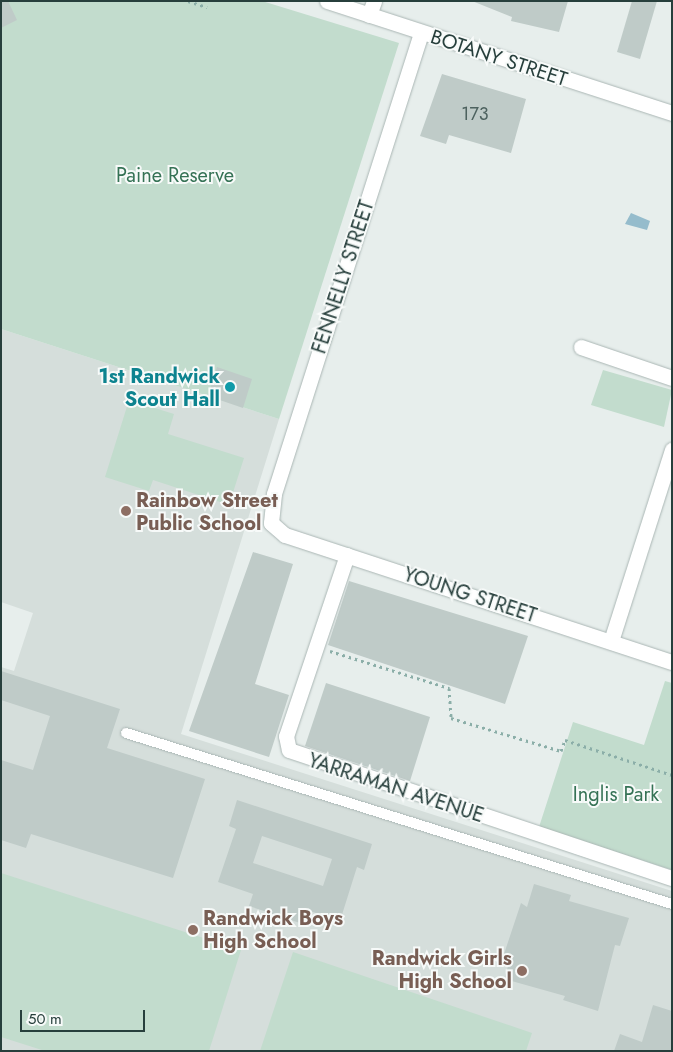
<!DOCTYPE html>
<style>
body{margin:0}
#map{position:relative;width:673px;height:1052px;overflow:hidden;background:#e7eeec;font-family:Jost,sans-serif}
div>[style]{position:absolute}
.built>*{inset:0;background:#d5dedb}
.green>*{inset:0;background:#c2dccd}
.water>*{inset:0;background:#95bccc}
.building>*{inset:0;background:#bfcbc8}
.path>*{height:3px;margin-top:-1.5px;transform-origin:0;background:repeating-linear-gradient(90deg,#8baea8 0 2.5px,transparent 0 6.5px)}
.roads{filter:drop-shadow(0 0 1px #aab6b4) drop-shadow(0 0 1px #aab6b4)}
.service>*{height:10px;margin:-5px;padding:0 5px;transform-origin:5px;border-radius:5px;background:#fff}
.minor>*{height:15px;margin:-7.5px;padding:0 7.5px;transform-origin:7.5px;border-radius:7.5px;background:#fff}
.tertiary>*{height:15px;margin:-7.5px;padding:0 7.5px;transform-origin:7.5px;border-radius:7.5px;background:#fff}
.dots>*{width:14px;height:14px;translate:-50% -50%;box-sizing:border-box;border:2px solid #f7faf9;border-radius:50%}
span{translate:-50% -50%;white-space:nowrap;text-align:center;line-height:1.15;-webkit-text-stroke:4px #f7faf9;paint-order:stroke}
.number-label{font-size:18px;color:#4d625f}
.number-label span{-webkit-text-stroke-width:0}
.street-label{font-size:20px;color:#273f3c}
.park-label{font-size:20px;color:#357255}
.culture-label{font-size:20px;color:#0d838f;font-weight:700}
.right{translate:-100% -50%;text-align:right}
.education-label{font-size:20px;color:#785e54;font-weight:700}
.left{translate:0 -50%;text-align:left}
.frame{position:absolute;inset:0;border:2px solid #273f3c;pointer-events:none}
.scale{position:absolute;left:20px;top:1010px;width:125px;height:22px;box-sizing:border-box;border:2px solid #273f3c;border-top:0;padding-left:6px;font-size:15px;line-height:18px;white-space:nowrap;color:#273f3c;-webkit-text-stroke:4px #f7faf9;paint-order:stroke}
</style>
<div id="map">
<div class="built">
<div style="clip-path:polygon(1px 329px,279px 419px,181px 734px,672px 891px,672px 1051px,1px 1051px,1px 667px,14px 671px,33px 613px,1px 602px)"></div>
</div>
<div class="green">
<div style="clip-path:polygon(1px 1px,262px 1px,399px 43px,279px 419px,1px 329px)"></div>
<div style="clip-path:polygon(603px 370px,672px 390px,664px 427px,591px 405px)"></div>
<div style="clip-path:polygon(129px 400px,174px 414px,168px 434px,244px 458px,229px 505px,153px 480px,149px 491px,105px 477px)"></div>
<div style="clip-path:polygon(665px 681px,672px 683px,672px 870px,539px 827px,573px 722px,644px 745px)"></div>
<div style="clip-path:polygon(1px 873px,241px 950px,209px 1051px,45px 1051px,1px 1037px)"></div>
<div style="clip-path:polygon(293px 952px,532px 1033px,526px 1051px,260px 1051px)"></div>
</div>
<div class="water">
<div style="clip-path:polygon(631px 213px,650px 221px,647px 230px,625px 224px)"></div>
</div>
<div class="building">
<div style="clip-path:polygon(1px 1px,8px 1px,17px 20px,1px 28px)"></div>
<div style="clip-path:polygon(472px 1px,568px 1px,559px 32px,511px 21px,512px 17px)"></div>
<div style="clip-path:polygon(632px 1px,657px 1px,640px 59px,617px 52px)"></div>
<div style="clip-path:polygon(442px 74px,526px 99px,511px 153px,449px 135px,446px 144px,420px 136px)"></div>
<div style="clip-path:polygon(217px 367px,252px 379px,243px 408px,208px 396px)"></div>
<div style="clip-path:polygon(253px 552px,293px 564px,255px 684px,289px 695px,269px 757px,189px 731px)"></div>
<div style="clip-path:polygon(349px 581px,528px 636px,505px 704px,328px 645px)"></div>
<div style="clip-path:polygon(1px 671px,120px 709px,107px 748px,205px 779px,173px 878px,31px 834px,26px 848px,1px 840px,1px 760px,33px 770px,50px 716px,1px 700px)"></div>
<div style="clip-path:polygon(326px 683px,430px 717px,410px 781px,305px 746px)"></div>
<div style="clip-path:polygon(evenodd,237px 800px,372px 844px,364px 870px,357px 867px,340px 921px,304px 909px,300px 923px,249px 906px,253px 894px,218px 882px,236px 829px,229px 826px,237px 800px,262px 836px,332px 859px,323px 886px,253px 863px,262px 836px)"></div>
<div style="clip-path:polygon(534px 884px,571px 895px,569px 901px,629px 918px,620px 946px,615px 945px,598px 1011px,563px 1000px,565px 996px,504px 979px,511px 957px,504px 954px,521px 903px,527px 907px)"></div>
<div style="clip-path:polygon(653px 1005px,672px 1011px,672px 1051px,614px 1051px,620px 1034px,642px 1042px)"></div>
</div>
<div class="path">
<div style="left:188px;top:1px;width:20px;rotate:18deg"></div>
<div style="left:330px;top:651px;width:125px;rotate:17.3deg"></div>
<div style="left:449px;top:688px;width:30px;rotate:86deg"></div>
<div style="left:451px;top:718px;width:115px;rotate:16.7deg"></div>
<div style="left:561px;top:751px;width:12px;rotate:-70deg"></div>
<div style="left:565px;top:740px;width:113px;rotate:18.1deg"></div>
</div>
<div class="roads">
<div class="service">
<div style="left:126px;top:733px;width:572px;rotate:17.39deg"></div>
</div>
<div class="minor">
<div style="left:369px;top:15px;width:15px;rotate:-70deg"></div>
<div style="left:421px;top:33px;width:484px;rotate:107.7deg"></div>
<div style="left:274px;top:494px;width:29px;rotate:96deg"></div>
<div style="left:271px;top:523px;width:18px;rotate:41deg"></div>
<div style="left:285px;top:535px;width:407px;rotate:18.2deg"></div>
<div style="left:581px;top:347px;width:96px;rotate:18.8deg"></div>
<div style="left:347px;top:555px;width:191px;rotate:108.6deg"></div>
<div style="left:286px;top:736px;width:14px;rotate:78deg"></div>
<div style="left:289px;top:750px;width:404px;rotate:18.5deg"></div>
<div style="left:611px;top:641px;width:201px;rotate:-72.3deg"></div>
</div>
<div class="tertiary">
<div style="left:327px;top:1px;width:363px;rotate:18deg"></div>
</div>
</div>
<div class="dots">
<div style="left:230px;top:387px;background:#0f9aa8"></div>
<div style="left:126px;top:511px;background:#8d6e63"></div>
<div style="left:193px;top:930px;background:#8d6e63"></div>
<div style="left:522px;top:971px;background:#8d6e63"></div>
</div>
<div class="number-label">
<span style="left:475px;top:114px">173</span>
</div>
<div class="street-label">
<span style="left:499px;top:58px;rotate:18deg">BOTANY STREET</span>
<span style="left:343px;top:277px;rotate:-72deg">FENNELLY STREET</span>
<span style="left:470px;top:595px;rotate:18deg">YOUNG STREET</span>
<span style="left:396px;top:788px;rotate:18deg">YARRAMAN AVENUE</span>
</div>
<div class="park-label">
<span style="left:175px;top:175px">Paine Reserve</span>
<span style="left:616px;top:794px">Inglis Park</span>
</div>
<div class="culture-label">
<span class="right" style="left:220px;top:388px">1st Randwick<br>Scout Hall</span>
</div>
<div class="education-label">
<span class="left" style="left:136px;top:512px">Rainbow Street<br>Public School</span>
<span class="left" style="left:203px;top:930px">Randwick Boys<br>High School</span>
<span class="right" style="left:512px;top:970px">Randwick Girls<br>High School</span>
</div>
<div class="frame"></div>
<div class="scale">50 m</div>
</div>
